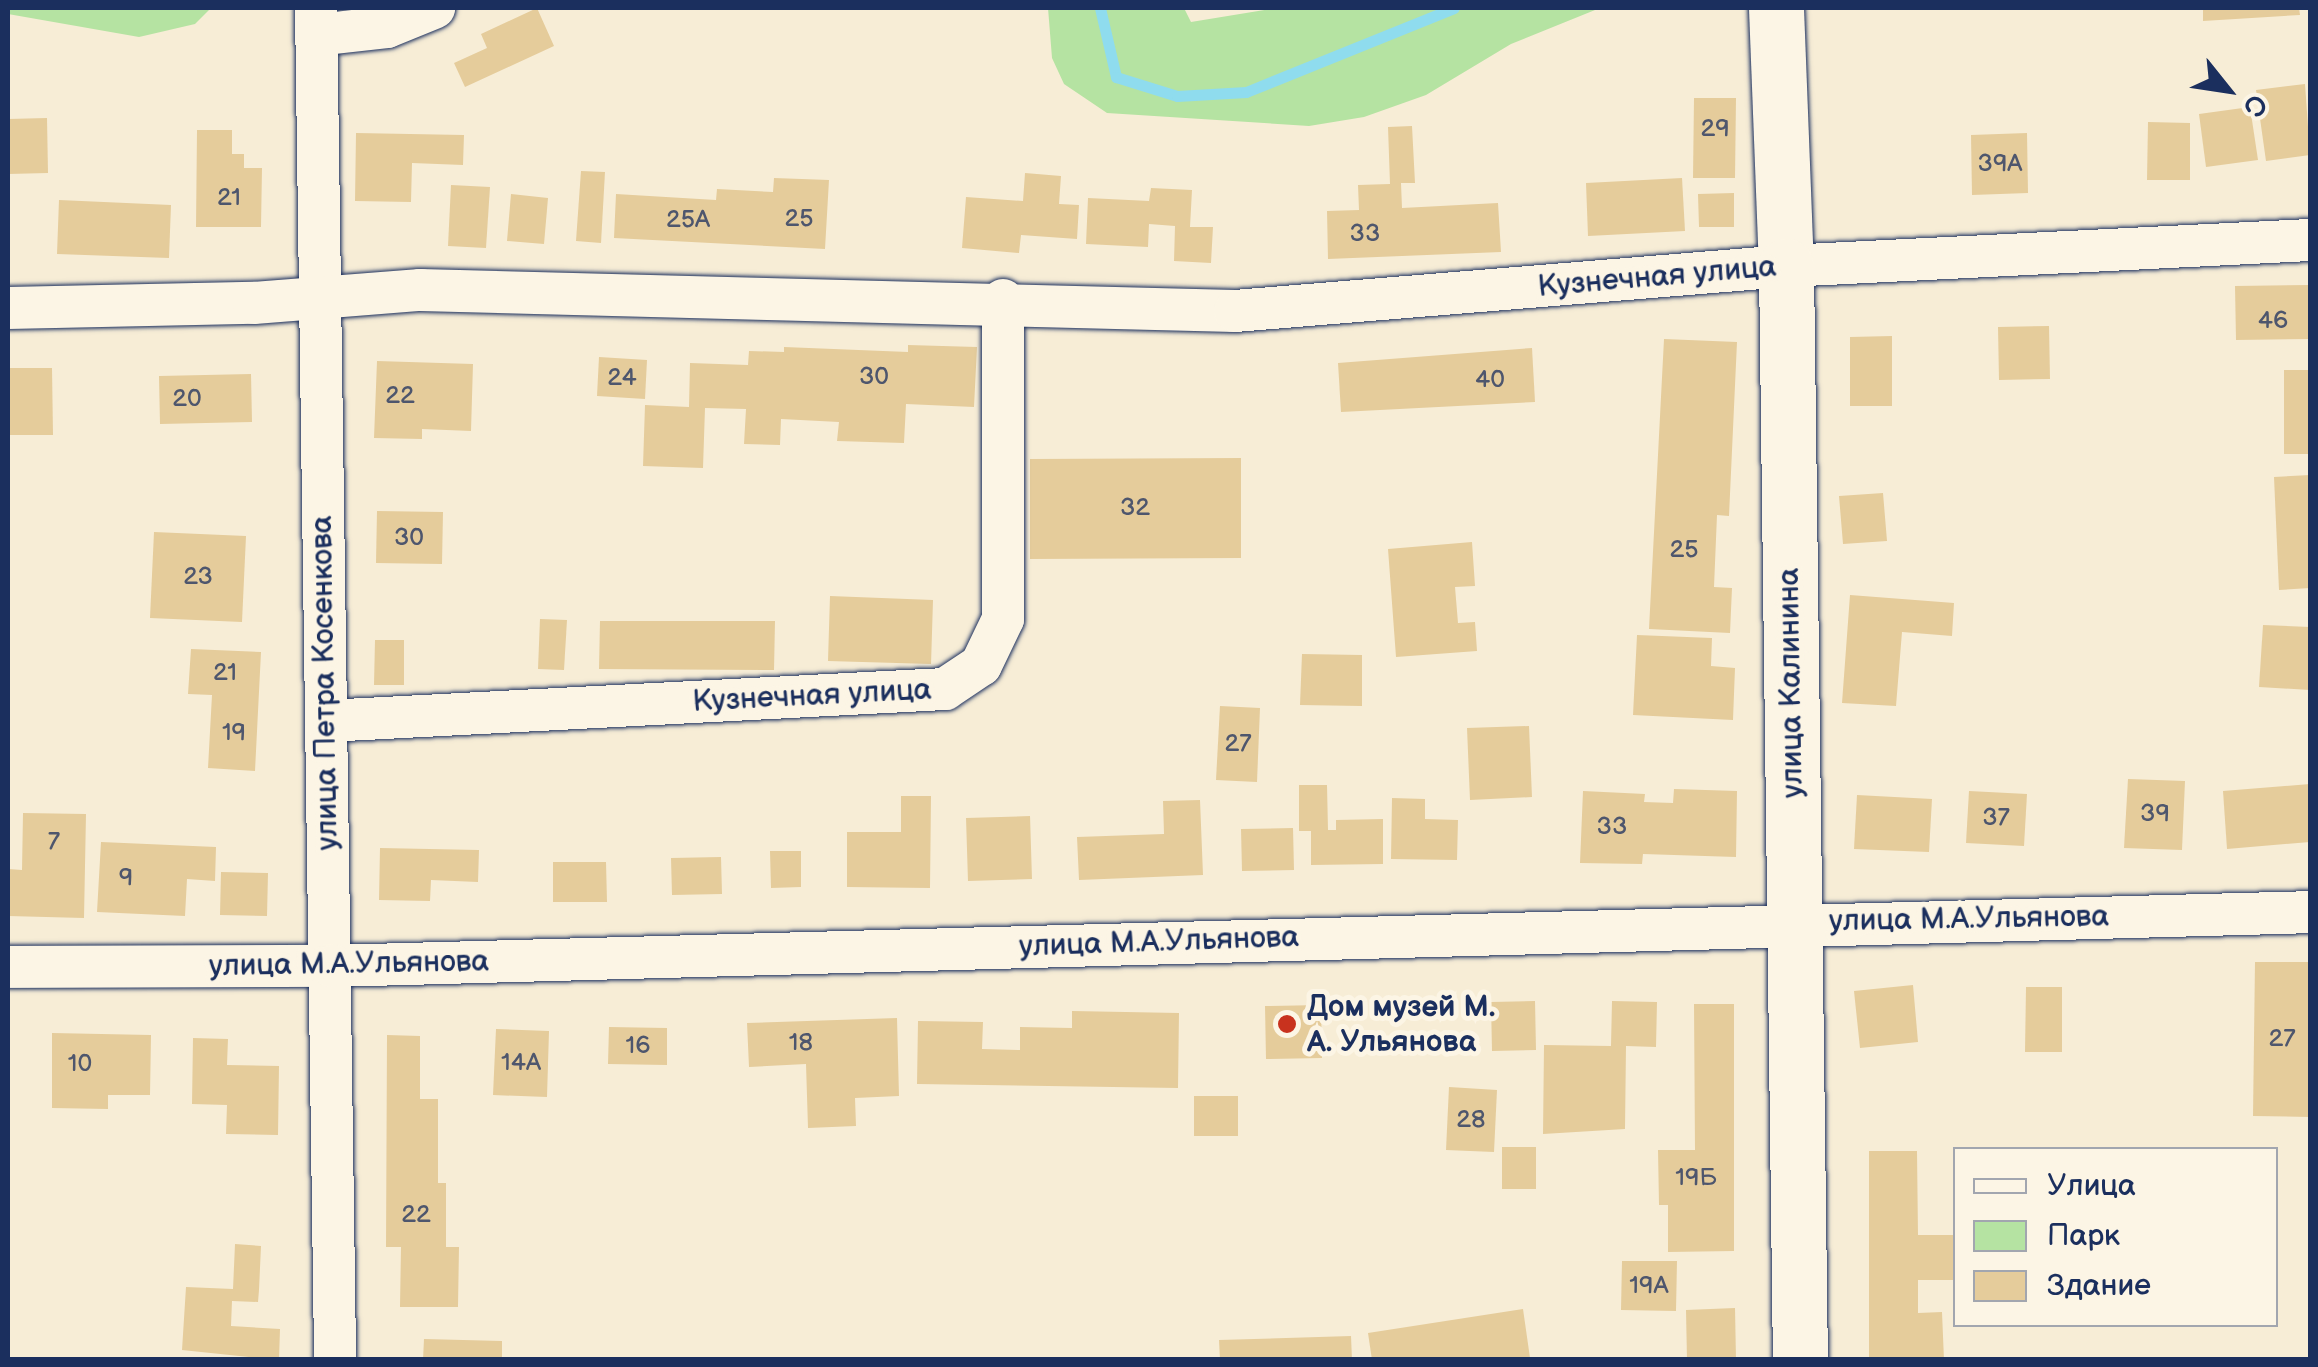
<!DOCTYPE html>
<meta charset="utf-8">
<style>
body{margin:0}
#map{position:relative;width:2318px;height:1367px;overflow:hidden;background:#f7edd6;font-family:"Balsamiq Sans",sans-serif}
div>[style]{position:absolute}
.green>*{inset:0;background:#b5e3a2}
.stream>*{height:11px;margin:-5.5px;padding:0 5.5px;transform-origin:5.5px;border-radius:5.5px;background:#8fdcee}
.building>*{inset:0;background:#e5cc9b}
.roads{filter:drop-shadow(0 0 2px #1b2f5e) drop-shadow(0 0 2px #1b2f5e)}
.street>*{height:42px;margin:-21px;padding:0 21px;transform-origin:21px;border-radius:21px;background:#fcf5e5}
.secondary>*{height:55px;margin:-27.5px;padding:0 27.5px;transform-origin:27.5px;border-radius:27.5px;background:#fcf5e5}
.dots>*{width:28px;height:28px;translate:-50% -50%;box-sizing:border-box;border:5px solid #fcf5e5;border-radius:50%}
span{translate:-50% -50%;white-space:nowrap;text-align:center;line-height:1.15;-webkit-text-stroke:10px #fcf5e5;paint-order:stroke}
.number-label{font-size:25px;color:#4e566d}
.number-label span{-webkit-text-stroke-width:0}
.street-label{font-size:30px;color:#1b2f5e}
.poi-label{font-size:30px;color:#1b2f5e;font-weight:700}
.left{translate:0 -50%;text-align:left}
.frame{position:absolute;inset:0;border:10px solid #1b2f5e;pointer-events:none}
.legend{position:absolute;left:1953px;top:1147px;width:325px;height:180px;box-sizing:border-box;background:#fcf5e5;border:2px solid #a2a6af;margin:0;padding:12px 18px;list-style:none;font-size:30px;color:#1b2f5e}
.legend li{display:flex;align-items:center;gap:20px;height:50px}
.legend b{width:50px;border:2px solid #a2a6af}
.north{position:absolute;left:2178px;top:40px;width:100px;height:100px;-webkit-text-stroke:8px #fcf5e5;paint-order:stroke;rotate:120deg;font-size:28px;font-weight:700;line-height:40px;text-align:center;color:#1b2f5e}
.north::after{content:'';display:block;margin:auto;width:35px;height:45px;background:#1b2f5e;clip-path:polygon(50% 0,100% 100%,50% 72%,0 100%)}
</style>
<div id="map">
<div class="green">
<div style="clip-path:polygon(8px 8px,211px 8px,195px 24px,139px 37px,8px 14px)"></div>
<div style="clip-path:polygon(1048px 8px,1184px 8px,1191px 22px,1277px 8px,1600px 8px,1511px 44px,1426px 95px,1364px 117px,1309px 126px,1107px 113px,1064px 84px,1052px 58px)"></div>
</div>
<div class="stream">
<div style="left:1100px;top:8px;width:71px;rotate:76.9deg"></div>
<div style="left:1116px;top:77px;width:64px;rotate:17.3deg"></div>
<div style="left:1177px;top:96px;width:69px;rotate:-3.3deg"></div>
<div style="left:1246px;top:92px;width:224px;rotate:-22deg"></div>
</div>
<div class="building">
<div style="clip-path:polygon(537px 8px,554px 46px,465px 87px,454px 63px,487px 48px,481px 34px)"></div>
<div style="clip-path:polygon(2203px 8px,2299px 8px,2300px 15px,2203px 21px)"></div>
<div style="clip-path:polygon(2305px 84px,2310px 155px,2266px 161px,2256px 90px)"></div>
<div style="clip-path:polygon(1694px 98px,1736px 98px,1735px 178px,1693px 178px)"></div>
<div style="clip-path:polygon(2250px 107px,2258px 160px,2206px 167px,2199px 114px)"></div>
<div style="clip-path:polygon(47px 118px,48px 173px,8px 174px,8px 119px)"></div>
<div style="clip-path:polygon(2148px 122px,2190px 123px,2190px 180px,2147px 180px)"></div>
<div style="clip-path:polygon(1412px 126px,1415px 183px,1401px 183px,1402px 208px,1498px 203px,1501px 252px,1328px 259px,1327px 211px,1359px 210px,1358px 185px,1390px 184px,1388px 127px)"></div>
<div style="clip-path:polygon(197px 130px,232px 130px,232px 154px,244px 154px,244px 168px,262px 168px,261px 227px,196px 227px)"></div>
<div style="clip-path:polygon(356px 133px,464px 135px,463px 165px,412px 163px,411px 202px,355px 201px)"></div>
<div style="clip-path:polygon(2027px 133px,2028px 193px,1972px 195px,1971px 135px)"></div>
<div style="clip-path:polygon(581px 171px,605px 172px,601px 243px,576px 241px)"></div>
<div style="clip-path:polygon(1025px 173px,1061px 176px,1059px 204px,1079px 205px,1077px 239px,1021px 235px,1019px 253px,962px 248px,966px 197px,1023px 201px)"></div>
<div style="clip-path:polygon(774px 178px,829px 180px,825px 249px,614px 238px,616px 194px,716px 200px,717px 189px,773px 192px)"></div>
<div style="clip-path:polygon(1682px 178px,1685px 231px,1588px 236px,1586px 183px)"></div>
<div style="clip-path:polygon(451px 185px,490px 187px,486px 248px,448px 246px)"></div>
<div style="clip-path:polygon(1151px 188px,1192px 190px,1190px 227px,1213px 227px,1211px 263px,1174px 261px,1175px 226px,1149px 224px,1148px 247px,1086px 244px,1088px 198px,1149px 201px)"></div>
<div style="clip-path:polygon(1734px 193px,1734px 227px,1699px 227px,1698px 194px)"></div>
<div style="clip-path:polygon(511px 194px,548px 198px,544px 244px,507px 241px)"></div>
<div style="clip-path:polygon(59px 200px,171px 205px,169px 258px,57px 254px)"></div>
<div style="clip-path:polygon(2310px 285px,2310px 339px,2236px 340px,2235px 286px)"></div>
<div style="clip-path:polygon(2049px 326px,2050px 379px,1999px 380px,1998px 327px)"></div>
<div style="clip-path:polygon(1892px 336px,1892px 406px,1850px 406px,1850px 337px)"></div>
<div style="clip-path:polygon(1664px 339px,1737px 342px,1729px 516px,1717px 515px,1714px 587px,1732px 588px,1730px 633px,1649px 629px)"></div>
<div style="clip-path:polygon(908px 345px,977px 347px,974px 407px,906px 404px,904px 443px,837px 441px,839px 422px,781px 419px,780px 445px,744px 444px,746px 409px,705px 408px,703px 468px,643px 466px,645px 405px,689px 407px,690px 363px,748px 365px,749px 351px,784px 352px,784px 347px,908px 352px)"></div>
<div style="clip-path:polygon(1532px 348px,1535px 402px,1341px 412px,1338px 363px)"></div>
<div style="clip-path:polygon(599px 357px,647px 360px,645px 399px,597px 396px)"></div>
<div style="clip-path:polygon(377px 361px,473px 364px,471px 431px,422px 429px,422px 439px,374px 438px)"></div>
<div style="clip-path:polygon(8px 368px,52px 368px,53px 435px,8px 435px)"></div>
<div style="clip-path:polygon(2284px 370px,2310px 370px,2310px 454px,2284px 454px)"></div>
<div style="clip-path:polygon(251px 374px,252px 422px,160px 424px,159px 376px)"></div>
<div style="clip-path:polygon(1241px 458px,1241px 558px,1030px 559px,1030px 459px)"></div>
<div style="clip-path:polygon(2310px 475px,2310px 588px,2279px 590px,2274px 477px)"></div>
<div style="clip-path:polygon(1883px 493px,1887px 541px,1843px 544px,1839px 496px)"></div>
<div style="clip-path:polygon(377px 511px,443px 512px,442px 564px,376px 563px)"></div>
<div style="clip-path:polygon(154px 532px,246px 536px,242px 622px,150px 618px)"></div>
<div style="clip-path:polygon(1472px 542px,1475px 586px,1455px 587px,1458px 623px,1475px 622px,1477px 651px,1396px 657px,1388px 549px)"></div>
<div style="clip-path:polygon(1850px 595px,1954px 603px,1952px 636px,1902px 632px,1896px 706px,1842px 703px)"></div>
<div style="clip-path:polygon(830px 596px,933px 600px,931px 664px,828px 661px)"></div>
<div style="clip-path:polygon(540px 619px,567px 620px,564px 670px,538px 669px)"></div>
<div style="clip-path:polygon(600px 621px,775px 621px,774px 670px,599px 669px)"></div>
<div style="clip-path:polygon(2263px 625px,2310px 627px,2310px 690px,2259px 687px)"></div>
<div style="clip-path:polygon(1637px 635px,1712px 638px,1711px 666px,1735px 668px,1733px 720px,1633px 715px)"></div>
<div style="clip-path:polygon(375px 640px,404px 640px,404px 685px,374px 685px)"></div>
<div style="clip-path:polygon(191px 649px,261px 652px,255px 771px,208px 768px,212px 695px,188px 694px)"></div>
<div style="clip-path:polygon(1302px 654px,1362px 655px,1362px 706px,1300px 705px)"></div>
<div style="clip-path:polygon(1220px 706px,1260px 708px,1257px 782px,1216px 780px)"></div>
<div style="clip-path:polygon(1529px 726px,1532px 797px,1470px 800px,1467px 728px)"></div>
<div style="clip-path:polygon(2128px 779px,2185px 781px,2182px 850px,2124px 848px)"></div>
<div style="clip-path:polygon(2310px 784px,2310px 842px,2227px 849px,2223px 791px)"></div>
<div style="clip-path:polygon(1299px 785px,1327px 785px,1328px 830px,1336px 830px,1336px 820px,1383px 819px,1383px 864px,1311px 865px,1311px 831px,1299px 831px)"></div>
<div style="clip-path:polygon(1674px 789px,1737px 791px,1736px 857px,1643px 854px,1642px 864px,1580px 863px,1583px 791px,1645px 794px,1644px 802px,1673px 803px)"></div>
<div style="clip-path:polygon(1969px 791px,2027px 794px,2024px 846px,1966px 843px)"></div>
<div style="clip-path:polygon(1857px 795px,1932px 799px,1929px 852px,1854px 849px)"></div>
<div style="clip-path:polygon(901px 796px,931px 796px,930px 888px,847px 887px,847px 832px,901px 832px)"></div>
<div style="clip-path:polygon(1392px 798px,1425px 799px,1425px 819px,1458px 820px,1457px 860px,1391px 859px)"></div>
<div style="clip-path:polygon(1200px 800px,1203px 875px,1079px 880px,1077px 837px,1164px 834px,1163px 801px)"></div>
<div style="clip-path:polygon(23px 813px,86px 814px,84px 918px,8px 916px,8px 869px,22px 870px)"></div>
<div style="clip-path:polygon(1030px 816px,1032px 879px,968px 881px,966px 818px)"></div>
<div style="clip-path:polygon(1293px 828px,1294px 870px,1242px 871px,1241px 829px)"></div>
<div style="clip-path:polygon(101px 842px,216px 847px,215px 881px,187px 879px,185px 916px,97px 912px)"></div>
<div style="clip-path:polygon(380px 848px,479px 850px,478px 882px,431px 880px,430px 901px,379px 900px)"></div>
<div style="clip-path:polygon(770px 851px,801px 851px,801px 887px,771px 888px)"></div>
<div style="clip-path:polygon(721px 857px,722px 894px,672px 895px,671px 858px)"></div>
<div style="clip-path:polygon(553px 862px,606px 862px,607px 902px,553px 902px)"></div>
<div style="clip-path:polygon(221px 872px,268px 873px,267px 916px,220px 915px)"></div>
<div style="clip-path:polygon(2255px 962px,2310px 962px,2310px 1117px,2253px 1116px)"></div>
<div style="clip-path:polygon(1913px 985px,1918px 1042px,1860px 1048px,1854px 991px)"></div>
<div style="clip-path:polygon(2026px 987px,2062px 987px,2062px 1052px,2025px 1052px)"></div>
<div style="clip-path:polygon(1535px 1001px,1536px 1050px,1492px 1051px,1491px 1002px)"></div>
<div style="clip-path:polygon(1612px 1001px,1657px 1002px,1656px 1047px,1626px 1046px,1625px 1129px,1543px 1134px,1544px 1045px,1611px 1046px)"></div>
<div style="clip-path:polygon(1694px 1004px,1734px 1004px,1734px 1251px,1668px 1252px,1668px 1205px,1659px 1205px,1658px 1150px,1695px 1150px)"></div>
<div style="clip-path:polygon(1321px 1005px,1322px 1058px,1266px 1059px,1265px 1006px)"></div>
<div style="clip-path:polygon(1072px 1011px,1179px 1013px,1178px 1088px,917px 1084px,918px 1021px,983px 1022px,982px 1049px,1020px 1050px,1020px 1027px,1072px 1028px)"></div>
<div style="clip-path:polygon(897px 1018px,899px 1096px,855px 1098px,856px 1126px,808px 1128px,806px 1064px,749px 1067px,747px 1023px)"></div>
<div style="clip-path:polygon(609px 1027px,667px 1028px,667px 1065px,608px 1064px)"></div>
<div style="clip-path:polygon(496px 1029px,549px 1031px,547px 1097px,493px 1095px)"></div>
<div style="clip-path:polygon(52px 1033px,151px 1035px,150px 1095px,108px 1095px,108px 1109px,52px 1108px)"></div>
<div style="clip-path:polygon(387px 1035px,420px 1036px,420px 1099px,438px 1099px,438px 1183px,446px 1183px,446px 1247px,459px 1247px,458px 1307px,400px 1307px,401px 1247px,386px 1247px)"></div>
<div style="clip-path:polygon(193px 1038px,228px 1039px,227px 1065px,279px 1066px,278px 1135px,226px 1134px,227px 1105px,192px 1104px)"></div>
<div style="clip-path:polygon(1449px 1087px,1497px 1090px,1494px 1152px,1446px 1150px)"></div>
<div style="clip-path:polygon(1194px 1096px,1238px 1096px,1238px 1136px,1194px 1136px)"></div>
<div style="clip-path:polygon(1502px 1147px,1536px 1147px,1536px 1189px,1502px 1189px)"></div>
<div style="clip-path:polygon(1869px 1151px,1917px 1151px,1918px 1235px,1954px 1235px,1954px 1280px,1918px 1280px,1918px 1313px,1942px 1312px,1944px 1360px,1869px 1360px)"></div>
<div style="clip-path:polygon(235px 1244px,261px 1246px,259px 1290px,258px 1302px,232px 1301px,231px 1326px,280px 1329px,279px 1360px,182px 1350px,186px 1287px,233px 1289px)"></div>
<div style="clip-path:polygon(1622px 1261px,1677px 1261px,1676px 1311px,1621px 1310px)"></div>
<div style="clip-path:polygon(1735px 1308px,1736px 1360px,1687px 1360px,1686px 1310px)"></div>
<div style="clip-path:polygon(1523px 1309px,1530px 1358px,1372px 1360px,1368px 1333px)"></div>
<div style="clip-path:polygon(1351px 1336px,1352px 1360px,1220px 1360px,1219px 1340px)"></div>
<div style="clip-path:polygon(424px 1339px,502px 1341px,502px 1360px,423px 1360px)"></div>
</div>
<div class="roads">
<div class="street">
<div style="left:316px;top:8px;width:1352px;rotate:89.19deg"></div>
<div style="left:317px;top:35px;width:70px;rotate:-6.5deg"></div>
<div style="left:387px;top:27px;width:51px;rotate:-22deg"></div>
<div style="left:8px;top:308px;width:246px;rotate:-1.2deg"></div>
<div style="left:254px;top:303px;width:167px;rotate:-4.5deg"></div>
<div style="left:420px;top:290px;width:815px;rotate:1.48deg"></div>
<div style="left:1235px;top:311px;width:553px;rotate:-4.67deg"></div>
<div style="left:1786px;top:266px;width:525px;rotate:-2.84deg"></div>
<div style="left:326px;top:721px;width:620px;rotate:-2.96deg"></div>
<div style="left:945px;top:689px;width:43px;rotate:-33.7deg"></div>
<div style="left:981px;top:665px;width:51px;rotate:-64.4deg"></div>
<div style="left:1003px;top:619px;width:319px;rotate:-90deg"></div>
<div style="left:8px;top:967px;width:324px;rotate:-0.2deg"></div>
<div style="left:332px;top:966px;width:1979px;rotate:-1.56deg"></div>
</div>
<div class="secondary">
<div style="left:1776px;top:8px;width:258px;rotate:87.8deg"></div>
<div style="left:1786px;top:266px;width:1094px;rotate:89.27deg"></div>
</div>
</div>
<div class="dots">
<div style="left:1287px;top:1024px;background:#c8321e"></div>
</div>
<div class="number-label">
<span style="left:1715px;top:129px">29</span>
<span style="left:2000px;top:164px">39А</span>
<span style="left:229px;top:198px">21</span>
<span style="left:799px;top:219px">25</span>
<span style="left:688px;top:220px">25А</span>
<span style="left:1365px;top:234px">33</span>
<span style="left:2273px;top:321px">46</span>
<span style="left:874px;top:377px">30</span>
<span style="left:622px;top:378px">24</span>
<span style="left:1490px;top:380px">40</span>
<span style="left:400px;top:396px">22</span>
<span style="left:187px;top:399px">20</span>
<span style="left:1135px;top:508px">32</span>
<span style="left:409px;top:538px">30</span>
<span style="left:1684px;top:550px">25</span>
<span style="left:198px;top:577px">23</span>
<span style="left:225px;top:673px">21</span>
<span style="left:234px;top:733px">19</span>
<span style="left:1238px;top:744px">27</span>
<span style="left:2155px;top:814px">39</span>
<span style="left:1996px;top:818px">37</span>
<span style="left:1612px;top:827px">33</span>
<span style="left:54px;top:842px">7</span>
<span style="left:126px;top:878px">9</span>
<span style="left:2282px;top:1039px">27</span>
<span style="left:801px;top:1043px">18</span>
<span style="left:638px;top:1046px">16</span>
<span style="left:521px;top:1063px">14А</span>
<span style="left:80px;top:1064px">10</span>
<span style="left:1471px;top:1120px">28</span>
<span style="left:1696px;top:1178px">19Б</span>
<span style="left:416px;top:1215px">22</span>
<span style="left:1649px;top:1286px">19А</span>
</div>
<div class="street-label">
<span style="left:1657px;top:277px;rotate:-5deg">Кузнечная улица</span>
<span style="left:325px;top:683px;rotate:-91deg">улица Петра Косенкова</span>
<span style="left:1791px;top:683px;rotate:-91deg">улица Калинина</span>
<span style="left:812px;top:696px;rotate:-3deg">Кузнечная улица</span>
<span style="left:1969px;top:919px;rotate:-1deg">улица М.А.Ульянова</span>
<span style="left:1159px;top:942px;rotate:-2deg">улица М.А.Ульянова</span>
<span style="left:349px;top:964px;rotate:-1deg">улица М.А.Ульянова</span>
</div>
<div class="poi-label">
<span class="left" style="left:1307px;top:1024px">Дом музей М.<br>А. Ульянова</span>
</div>
<div class="frame"></div>
<ul class="legend">
<li><b style="height:12px;background:#fcf5e5"></b>Улица</li>
<li><b style="height:28px;background:#b5e3a2"></b>Парк</li>
<li><b style="height:28px;background:#e5cc9b"></b>Здание</li>
</ul>
<div class="north">С</div>
</div>
